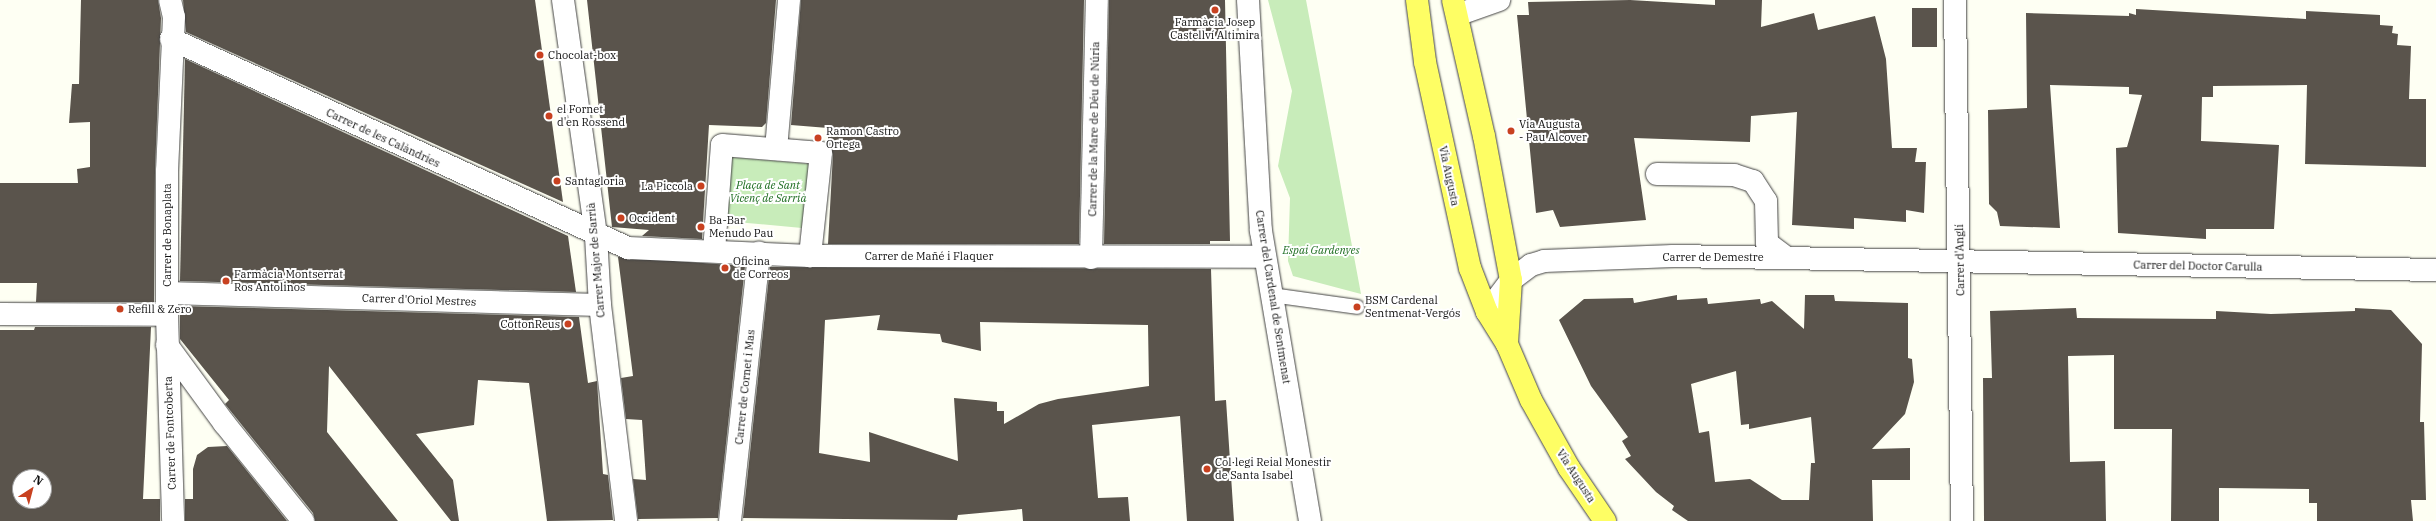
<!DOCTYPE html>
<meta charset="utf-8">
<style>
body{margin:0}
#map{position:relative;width:2436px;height:521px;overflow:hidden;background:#fefff3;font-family:"IBM Plex Serif",serif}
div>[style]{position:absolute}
.green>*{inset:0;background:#c8ecba}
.building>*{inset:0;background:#5a544c}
.roads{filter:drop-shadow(0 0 1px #434343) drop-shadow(0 0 1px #434343)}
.lane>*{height:14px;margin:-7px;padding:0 7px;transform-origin:7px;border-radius:7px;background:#fff}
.street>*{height:22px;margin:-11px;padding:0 11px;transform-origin:11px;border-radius:11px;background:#fff}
.primary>*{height:22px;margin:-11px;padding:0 11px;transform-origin:11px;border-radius:11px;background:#fefe64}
.dots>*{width:11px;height:11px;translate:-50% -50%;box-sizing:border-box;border:2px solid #fff;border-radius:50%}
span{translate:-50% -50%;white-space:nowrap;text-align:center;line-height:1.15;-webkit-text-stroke:4px #fff;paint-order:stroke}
.poi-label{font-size:11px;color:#101010}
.left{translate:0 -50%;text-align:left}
.right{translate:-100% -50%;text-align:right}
.street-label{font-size:11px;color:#101010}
.park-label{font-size:11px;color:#1c6c1f;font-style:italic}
.north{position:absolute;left:12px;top:469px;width:40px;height:40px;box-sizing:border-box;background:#fff;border:1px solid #9f9f9f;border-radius:50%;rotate:36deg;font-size:11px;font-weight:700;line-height:16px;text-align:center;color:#101010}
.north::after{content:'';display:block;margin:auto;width:14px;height:18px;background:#c84120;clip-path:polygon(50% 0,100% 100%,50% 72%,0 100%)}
</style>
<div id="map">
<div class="green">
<div style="clip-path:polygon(1268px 0,1306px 0,1361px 294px,1293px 276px,1288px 261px,1290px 198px,1278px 166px,1292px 91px)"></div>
<div style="clip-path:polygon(730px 157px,810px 164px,802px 228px,725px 221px)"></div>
</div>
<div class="building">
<div style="clip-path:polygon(81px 0,158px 0,161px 18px,155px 170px,154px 302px,36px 302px,37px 283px,0 283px,0 183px,78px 183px,77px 169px,90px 167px,90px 122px,69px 123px,72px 84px,79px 84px)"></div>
<div style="clip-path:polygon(183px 0,535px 0,563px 202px,186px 32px)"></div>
<div style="clip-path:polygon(587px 0,776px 0,766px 123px,762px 127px,709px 125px,702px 239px,642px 236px,649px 230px,612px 227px)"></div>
<div style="clip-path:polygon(801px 0,1084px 0,1079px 244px,828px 244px,833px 154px,828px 143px,828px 128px,791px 125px)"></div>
<div style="clip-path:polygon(1109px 0,1225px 0,1230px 241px,1210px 241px,1210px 244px,1104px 244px)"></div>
<div style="clip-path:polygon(1630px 0,1715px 5px,1715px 0,1762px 0,1761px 27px,1814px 13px,1818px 30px,1875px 16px,1886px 59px,1892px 148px,1917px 148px,1915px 162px,1926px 162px,1924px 213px,1906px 210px,1906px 222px,1854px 218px,1854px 229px,1792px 225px,1797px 112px,1751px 116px,1750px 142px,1634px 138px,1646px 220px,1560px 227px,1553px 210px,1536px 213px,1517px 15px,1529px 15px,1528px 2px)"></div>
<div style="clip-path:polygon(1912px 8px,1937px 8px,1937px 47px,1912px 47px)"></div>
<div style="clip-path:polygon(2136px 9px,2306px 19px,2306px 11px,2380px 15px,2380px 25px,2393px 26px,2392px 33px,2398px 34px,2397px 45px,2411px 46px,2409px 99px,2426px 99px,2426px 167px,2305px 164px,2307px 85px,2213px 86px,2213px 97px,2202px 97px,2201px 141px,2279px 145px,2274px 229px,2206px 229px,2206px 239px,2118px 233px,2116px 148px,2127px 147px,2142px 95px,2129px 94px,2129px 87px,2050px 85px,2060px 228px,2000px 226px,1997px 212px,1989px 204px,1988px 110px,2027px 108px,2026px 13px,2129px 16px,2129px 13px,2136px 15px)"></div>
<div style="clip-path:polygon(185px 59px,568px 236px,576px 292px,180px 281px)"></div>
<div style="clip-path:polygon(618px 257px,745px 266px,718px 518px,638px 519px,633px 479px,646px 480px,642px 420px,626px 419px,621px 378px,633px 376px)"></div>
<div style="clip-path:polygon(evenodd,770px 267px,1211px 269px,1215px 401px,1226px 400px,1234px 521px,1187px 521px,1180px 416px,1092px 425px,1098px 498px,1128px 497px,1130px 521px,1023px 521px,1022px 509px,958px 515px,957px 520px,743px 518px,770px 267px,880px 315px,877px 330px,940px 334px,942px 342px,981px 351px,980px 322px,1148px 325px,1149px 386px,1058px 399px,1039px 404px,1004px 424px,1004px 411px,997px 411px,997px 402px,954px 398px,958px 461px,869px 432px,870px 462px,819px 453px,825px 320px,880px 315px)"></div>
<div style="clip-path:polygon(evenodd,1677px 295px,1677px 300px,1707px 298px,1708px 304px,1760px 299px,1761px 304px,1772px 301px,1804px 329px,1805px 295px,1834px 295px,1835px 301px,1908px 303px,1908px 358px,1912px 359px,1914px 382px,1905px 414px,1872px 449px,1910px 448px,1910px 480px,1872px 480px,1873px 521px,1688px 521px,1672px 510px,1674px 506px,1656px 492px,1625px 459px,1631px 456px,1622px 441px,1628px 437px,1591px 386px,1559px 320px,1584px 299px,1633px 298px,1634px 303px,1677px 295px,1736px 371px,1741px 425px,1749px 424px,1749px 429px,1811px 417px,1815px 463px,1811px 463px,1809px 500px,1782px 500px,1750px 479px,1715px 482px,1709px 431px,1699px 433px,1691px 384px,1736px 371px)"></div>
<div style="clip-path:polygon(180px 306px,579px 317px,588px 383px,597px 381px,603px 474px,608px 475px,613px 520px,547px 521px,529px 383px,478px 380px,474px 425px,416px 434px,453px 480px,459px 521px,451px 521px,329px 366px,327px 432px,398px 521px,315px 521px,313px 513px,225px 404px,229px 400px,180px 339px)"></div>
<div style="clip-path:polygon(2076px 308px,2077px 318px,2216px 319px,2216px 311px,2271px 314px,2355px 311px,2355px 308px,2391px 310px,2422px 344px,2420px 422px,2424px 422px,2426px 500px,2411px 500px,2413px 521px,2317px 521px,2317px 503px,2309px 503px,2309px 489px,2219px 488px,2219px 521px,2171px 521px,2172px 429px,2114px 429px,2114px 355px,2068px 356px,2070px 462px,2105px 461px,2106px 521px,1984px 521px,1983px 378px,1992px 378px,1990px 311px)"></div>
<div style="clip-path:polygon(evenodd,35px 327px,151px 327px,143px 499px,160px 499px,160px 521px,0 521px,0 330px,34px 330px,35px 327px,20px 477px,44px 477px,44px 501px,20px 501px,20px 477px)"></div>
<div style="clip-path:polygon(227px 446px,287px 521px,185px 521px,185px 499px,193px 499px,193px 469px,197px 455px,208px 447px)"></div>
</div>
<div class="roads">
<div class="lane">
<div style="left:1271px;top:295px;width:87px;rotate:7.9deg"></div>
</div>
<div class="street">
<div style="left:170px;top:0;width:17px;rotate:77deg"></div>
<div style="left:174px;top:17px;width:154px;rotate:92.6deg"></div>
<div style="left:167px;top:171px;width:144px;rotate:90deg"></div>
<div style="left:167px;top:315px;width:206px;rotate:88.3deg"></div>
<div style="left:563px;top:0;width:238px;rotate:82deg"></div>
<div style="left:596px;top:236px;width:69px;rotate:86.7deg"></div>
<div style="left:600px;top:305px;width:218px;rotate:83.1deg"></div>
<div style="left:1248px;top:0;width:231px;rotate:86.8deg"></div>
<div style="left:1261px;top:231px;width:294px;rotate:80.4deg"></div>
<div style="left:1955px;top:0;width:521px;rotate:89.23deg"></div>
<div style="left:1457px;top:15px;width:45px;rotate:-19.7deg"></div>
<div style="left:171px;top:39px;width:503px;rotate:24.58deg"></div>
<div style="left:628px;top:248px;width:182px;rotate:2.5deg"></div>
<div style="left:810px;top:256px;width:455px;rotate:0.1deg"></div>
<div style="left:776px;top:149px;width:150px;rotate:-85deg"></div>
<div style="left:1657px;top:174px;width:77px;rotate:0.7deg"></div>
<div style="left:1734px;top:175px;width:20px;rotate:18deg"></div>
<div style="left:1753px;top:181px;width:24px;rotate:57deg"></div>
<div style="left:1766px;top:201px;width:42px;rotate:88.6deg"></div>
<div style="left:1767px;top:243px;width:25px;rotate:37deg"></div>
<div style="left:714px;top:251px;width:106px;rotate:-85.7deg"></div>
<div style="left:722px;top:145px;width:99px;rotate:4.6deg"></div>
<div style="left:821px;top:153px;width:104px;rotate:96.1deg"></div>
<div style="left:1091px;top:258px;width:258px;rotate:-88.7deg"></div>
<div style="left:167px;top:293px;width:433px;rotate:1.6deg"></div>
<div style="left:1487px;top:312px;width:40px;rotate:-53deg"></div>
<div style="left:1511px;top:280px;width:25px;rotate:-37deg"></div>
<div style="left:1531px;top:265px;width:14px;rotate:-17deg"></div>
<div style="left:1544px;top:261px;width:129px;rotate:-2.2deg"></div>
<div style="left:1673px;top:256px;width:763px;rotate:1.05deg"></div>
<div style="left:0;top:314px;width:167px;rotate:0.3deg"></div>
<div style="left:167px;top:345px;width:97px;rotate:53.8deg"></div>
<div style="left:224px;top:423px;width:126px;rotate:51.1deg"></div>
<div style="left:730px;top:521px;width:270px;rotate:-83.8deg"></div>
</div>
<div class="primary">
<div style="left:1417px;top:0;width:63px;rotate:82.6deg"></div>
<div style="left:1425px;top:62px;width:211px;rotate:77.7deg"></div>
<div style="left:1470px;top:268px;width:47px;rotate:68.9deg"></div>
<div style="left:1487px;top:312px;width:38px;rotate:58deg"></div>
<div style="left:1507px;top:344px;width:61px;rotate:66.8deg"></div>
<div style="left:1531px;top:400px;width:78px;rotate:60.8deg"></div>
<div style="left:1569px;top:468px;width:64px;rotate:55.8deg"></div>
<div style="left:1453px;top:0;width:139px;rotate:77.2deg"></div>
<div style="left:1484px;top:136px;width:147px;rotate:79.4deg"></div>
<div style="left:1511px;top:280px;width:64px;rotate:93.6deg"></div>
</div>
</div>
<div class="dots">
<div style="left:1215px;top:10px;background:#c84120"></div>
<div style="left:540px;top:55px;background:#c84120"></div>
<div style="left:549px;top:116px;background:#c84120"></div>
<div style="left:1511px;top:131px;background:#c84120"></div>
<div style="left:818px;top:138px;background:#c84120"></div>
<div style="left:557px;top:181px;background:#c84120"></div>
<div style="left:701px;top:186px;background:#c84120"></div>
<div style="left:621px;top:218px;background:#c84120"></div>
<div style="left:701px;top:227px;background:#c84120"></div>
<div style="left:725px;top:268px;background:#c84120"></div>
<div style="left:226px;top:281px;background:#c84120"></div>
<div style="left:1357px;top:307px;background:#c84120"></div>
<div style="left:120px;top:309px;background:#c84120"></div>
<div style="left:568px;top:324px;background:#c84120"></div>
<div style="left:1207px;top:469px;background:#c84120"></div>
</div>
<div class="poi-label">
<span style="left:1215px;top:29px">Farmàcia Josep<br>Castellví Altimira</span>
<span class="left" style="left:548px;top:55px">Chocolat-box</span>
<span class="left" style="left:557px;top:116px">el Fornet<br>d'en Rossend</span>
<span class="left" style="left:1519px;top:131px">Via Augusta<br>- Pau Alcover</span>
<span class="left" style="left:826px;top:138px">Ramon Castro<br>Ortega</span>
<span class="left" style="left:565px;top:181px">Santagloria</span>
<span class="right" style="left:693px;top:186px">La Piccola</span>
<span class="left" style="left:629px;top:218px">Occident</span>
<span class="left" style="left:709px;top:227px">Ba-Bar<br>Menudo Pau</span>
<span class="left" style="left:733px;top:268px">Oficina<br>de Correos</span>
<span class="left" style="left:234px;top:281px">Farmàcia Montserrat<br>Ros Antolinos</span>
<span class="left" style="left:1365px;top:307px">BSM Cardenal<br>Sentmenat-Vergós</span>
<span class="left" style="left:128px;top:309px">Refill &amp; Zero</span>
<span class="right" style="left:560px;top:324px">CottonReus</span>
<span class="left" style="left:1215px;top:469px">Col·legi Reial Monestir<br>de Santa Isabel</span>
</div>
<div class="street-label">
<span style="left:1094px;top:129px;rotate:-89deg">Carrer de la Mare de Déu de Núria</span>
<span style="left:383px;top:138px;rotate:25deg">Carrer de les Calàndries</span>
<span style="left:1449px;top:176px;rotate:78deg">Via Augusta</span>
<span style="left:167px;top:235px;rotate:-90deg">Carrer de Bonaplata</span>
<span style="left:929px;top:256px">Carrer de Mañé i Flaquer</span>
<span style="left:1713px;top:257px">Carrer de Demestre</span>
<span style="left:596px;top:260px;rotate:-95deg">Carrer Major de Sarrià</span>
<span style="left:1960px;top:260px;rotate:-91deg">Carrer d'Anglí</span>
<span style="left:2198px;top:266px;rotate:1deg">Carrer del Doctor Carulla</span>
<span style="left:1273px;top:297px;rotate:81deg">Carrer del Cardenal de Sentmenat</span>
<span style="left:419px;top:300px;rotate:2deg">Carrer d'Oriol Mestres</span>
<span style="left:745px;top:387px;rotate:-84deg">Carrer de Cornet i Mas</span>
<span style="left:170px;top:433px;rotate:-92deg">Carrer de Fontcoberta</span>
<span style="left:1576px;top:476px;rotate:57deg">Via Augusta</span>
</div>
<div class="park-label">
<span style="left:768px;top:192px">Plaça de Sant<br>Vicenç de Sarrià</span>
<span style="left:1321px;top:250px">Espai Gardenyes</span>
</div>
<div class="north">N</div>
</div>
